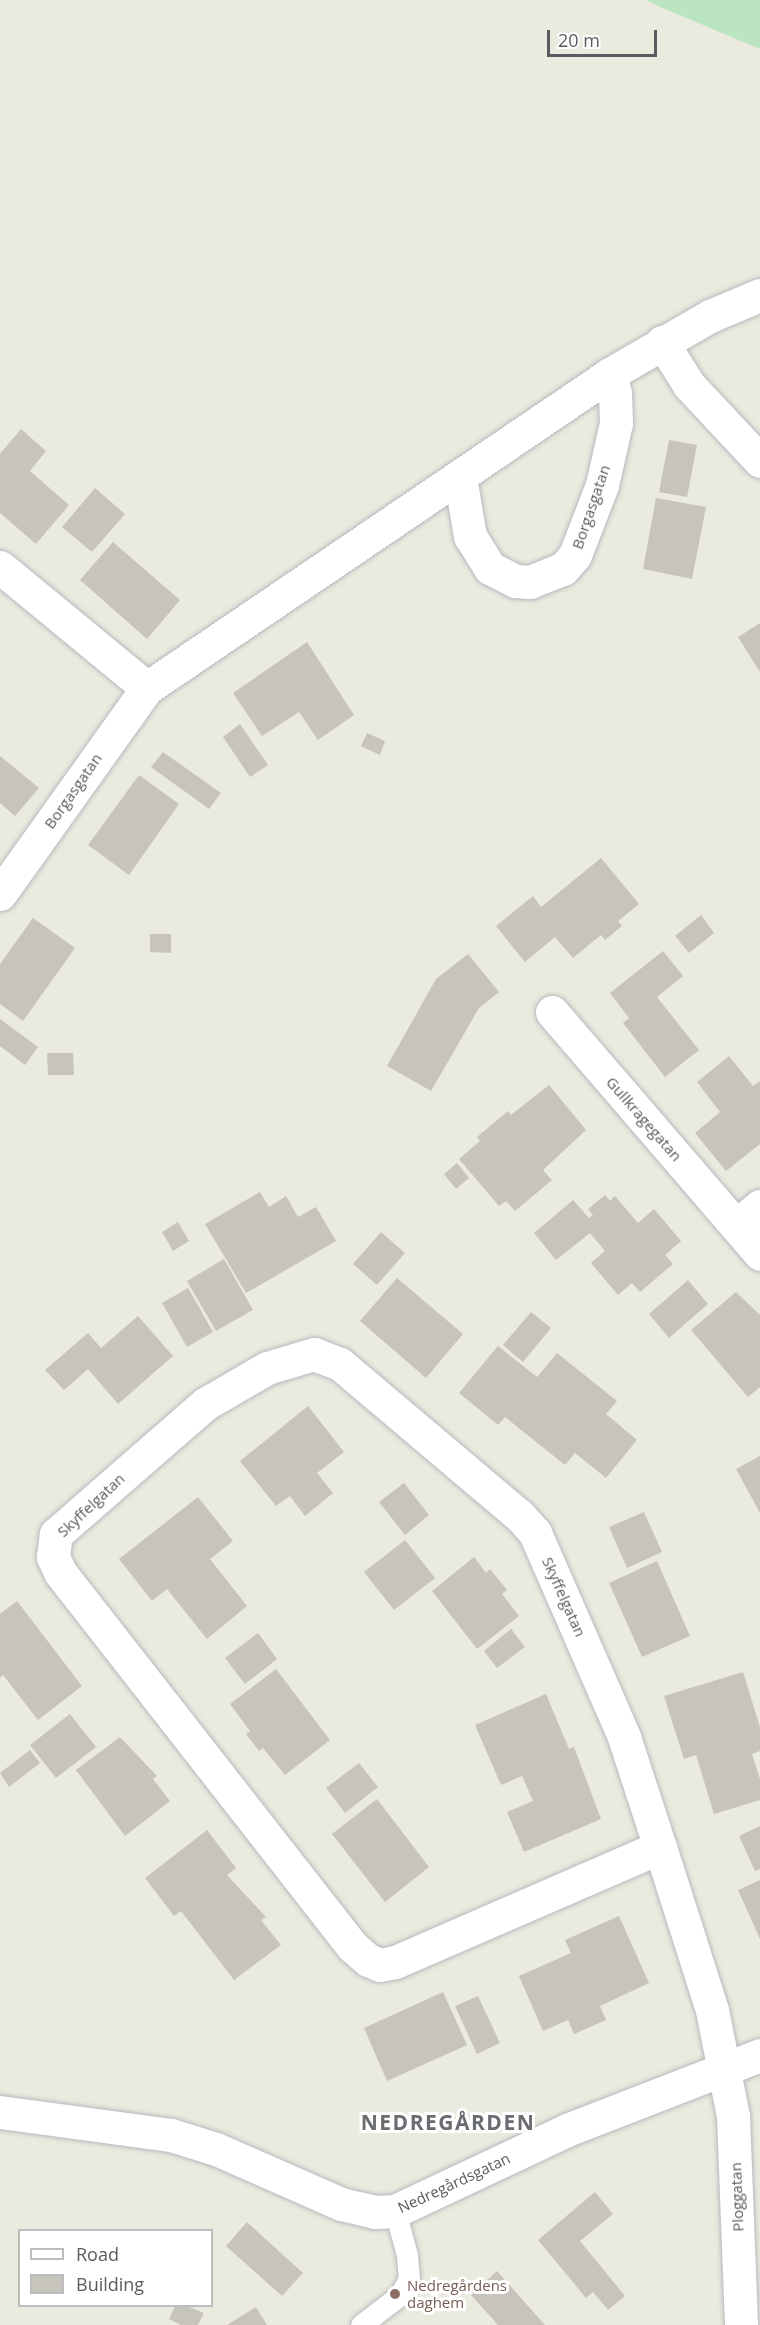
<!DOCTYPE html>
<meta charset="utf-8">
<style>
body{margin:0}
#map{position:relative;width:760px;height:2325px;overflow:hidden;background:#ebeadf;font-family:"Open Sans",sans-serif}
div>[style]{position:absolute}
.green>*{inset:0;background:#bbe4c0}
.building>*{inset:0;background:#c6c4bc}
.roads{filter:drop-shadow(0 0 2px #b7b9be) drop-shadow(0 0 2px #b7b9be)}
.service>*{height:21px;margin:-10.5px;padding:0 10.5px;transform-origin:10.5px;border-radius:10.5px;background:#fff}
.minor>*{height:33px;margin:-16.5px;padding:0 16.5px;transform-origin:16.5px;border-radius:16.5px;background:#fff}
.dots>*{width:16px;height:16px;translate:-50% -50%;box-sizing:border-box;border:3px solid #fff;border-radius:50%}
span{translate:-50% -50%;white-space:nowrap;text-align:center;line-height:1.15;-webkit-text-stroke:6px #fff;paint-order:stroke}
.street-label{font-size:15px;color:#585b60}
.education-label{font-size:15px;color:#785e54}
.left{translate:0 -50%;text-align:left}
.district-label{font-size:21px;color:#696d72;font-weight:700;letter-spacing:1.5px}
.legend{position:absolute;left:18px;top:2229px;width:195px;height:78px;box-sizing:border-box;background:#fff;border:2px solid #bcbdbf;margin:0;padding:8px 10px;list-style:none;font-size:18px;color:#585b60}
.legend li{display:flex;align-items:center;gap:12px;height:30px}
.legend b{width:30px;border:2px solid #bcbdbf}
.scale{position:absolute;left:547px;top:30px;width:110px;height:27px;box-sizing:border-box;border:3px solid #585b60;border-top:0;padding-left:8px;font-size:18px;line-height:21px;white-space:nowrap;color:#585b60;-webkit-text-stroke:4px #fff;paint-order:stroke}
</style>
<div id="map">
<div class="green">
<div style="clip-path:polygon(646px 0,760px 0,760px 49px,658px 6px)"></div>
</div>
<div class="building">
<div style="clip-path:polygon(21px 429px,46px 451px,30px 471px,69px 505px,36px 544px,0 513px,0 454px)"></div>
<div style="clip-path:polygon(669px 440px,697px 445px,687px 497px,659px 492px)"></div>
<div style="clip-path:polygon(95px 488px,125px 514px,92px 552px,62px 527px)"></div>
<div style="clip-path:polygon(656px 498px,706px 507px,692px 579px,643px 569px)"></div>
<div style="clip-path:polygon(113px 542px,180px 600px,147px 639px,80px 580px)"></div>
<div style="clip-path:polygon(760px 623px,760px 672px,738px 637px)"></div>
<div style="clip-path:polygon(307px 642px,354px 715px,318px 740px,299px 712px,262px 736px,233px 693px)"></div>
<div style="clip-path:polygon(240px 724px,268px 765px,250px 777px,223px 737px)"></div>
<div style="clip-path:polygon(367px 733px,385px 741px,380px 755px,361px 746px)"></div>
<div style="clip-path:polygon(163px 752px,221px 793px,209px 809px,151px 767px)"></div>
<div style="clip-path:polygon(0 756px,39px 788px,15px 816px,0 803px)"></div>
<div style="clip-path:polygon(139px 775px,179px 804px,129px 875px,88px 845px)"></div>
<div style="clip-path:polygon(601px 858px,639px 904px,618px 921px,622px 926px,605px 940px,601px 935px,573px 958px,555px 937px,525px 962px,496px 926px,533px 896px,541px 907px)"></div>
<div style="clip-path:polygon(701px 915px,714px 933px,689px 953px,675px 936px)"></div>
<div style="clip-path:polygon(33px 918px,75px 948px,23px 1021px,0 1004px,0 964px)"></div>
<div style="clip-path:polygon(150px 934px,171px 934px,171px 953px,150px 952px)"></div>
<div style="clip-path:polygon(663px 951px,683px 976px,657px 997px,699px 1050px,665px 1077px,623px 1023px,629px 1018px,610px 993px)"></div>
<div style="clip-path:polygon(468px 954px,499px 992px,479px 1008px,431px 1091px,387px 1066px,436px 979px)"></div>
<div style="clip-path:polygon(0 1019px,38px 1047px,25px 1065px,0 1046px)"></div>
<div style="clip-path:polygon(47px 1053px,73px 1053px,74px 1075px,48px 1075px)"></div>
<div style="clip-path:polygon(729px 1056px,753px 1086px,760px 1081px,760px 1144px,726px 1171px,695px 1133px,720px 1112px,697px 1082px)"></div>
<div style="clip-path:polygon(549px 1085px,586px 1130px,543px 1170px,552px 1180px,515px 1211px,506px 1201px,499px 1206px,459px 1159px,480px 1141px,477px 1137px,508px 1111px,511px 1115px)"></div>
<div style="clip-path:polygon(457px 1163px,469px 1178px,456px 1189px,444px 1174px)"></div>
<div style="clip-path:polygon(260px 1192px,269px 1207px,286px 1196px,298px 1217px,316px 1207px,336px 1241px,246px 1293px,205px 1224px)"></div>
<div style="clip-path:polygon(605px 1195px,610px 1201px,615px 1196px,638px 1223px,654px 1209px,681px 1241px,665px 1255px,673px 1264px,640px 1292px,632px 1283px,618px 1295px,591px 1263px,605px 1251px,590px 1233px,556px 1260px,534px 1233px,573px 1200px,589px 1218px,593px 1215px,588px 1209px)"></div>
<div style="clip-path:polygon(178px 1222px,189px 1241px,173px 1251px,162px 1232px)"></div>
<div style="clip-path:polygon(381px 1232px,405px 1253px,377px 1285px,353px 1264px)"></div>
<div style="clip-path:polygon(224px 1259px,253px 1310px,216px 1331px,187px 1281px)"></div>
<div style="clip-path:polygon(397px 1278px,463px 1334px,426px 1378px,360px 1321px)"></div>
<div style="clip-path:polygon(688px 1280px,708px 1304px,669px 1338px,649px 1314px)"></div>
<div style="clip-path:polygon(188px 1288px,213px 1332px,187px 1347px,162px 1303px)"></div>
<div style="clip-path:polygon(736px 1292px,760px 1315px,760px 1387px,748px 1397px,691px 1330px)"></div>
<div style="clip-path:polygon(531px 1312px,551px 1328px,523px 1362px,503px 1345px)"></div>
<div style="clip-path:polygon(138px 1316px,173px 1356px,118px 1404px,88px 1369px,64px 1390px,45px 1370px,88px 1333px,101px 1348px)"></div>
<div style="clip-path:polygon(498px 1346px,537px 1377px,557px 1353px,617px 1401px,606px 1414px,637px 1440px,606px 1478px,575px 1453px,565px 1465px,505px 1417px,498px 1425px,459px 1393px)"></div>
<div style="clip-path:polygon(308px 1406px,344px 1452px,317px 1473px,333px 1493px,305px 1516px,290px 1496px,276px 1506px,240px 1461px)"></div>
<div style="clip-path:polygon(760px 1456px,760px 1513px,736px 1469px)"></div>
<div style="clip-path:polygon(404px 1483px,429px 1515px,405px 1535px,379px 1502px)"></div>
<div style="clip-path:polygon(198px 1497px,233px 1541px,210px 1559px,247px 1606px,207px 1639px,167px 1589px,152px 1601px,119px 1559px)"></div>
<div style="clip-path:polygon(644px 1512px,662px 1552px,627px 1568px,609px 1527px)"></div>
<div style="clip-path:polygon(405px 1540px,435px 1578px,394px 1610px,364px 1572px)"></div>
<div style="clip-path:polygon(474px 1557px,486px 1573px,490px 1569px,507px 1590px,502px 1594px,519px 1616px,477px 1649px,432px 1591px)"></div>
<div style="clip-path:polygon(657px 1561px,690px 1636px,642px 1657px,609px 1583px)"></div>
<div style="clip-path:polygon(17px 1601px,82px 1686px,38px 1720px,3px 1675px,0 1678px,0 1614px)"></div>
<div style="clip-path:polygon(511px 1629px,525px 1647px,497px 1668px,484px 1651px)"></div>
<div style="clip-path:polygon(258px 1633px,277px 1659px,245px 1684px,225px 1658px)"></div>
<div style="clip-path:polygon(276px 1669px,330px 1740px,285px 1775px,263px 1748px,259px 1751px,246px 1734px,250px 1731px,230px 1704px)"></div>
<div style="clip-path:polygon(743px 1672px,760px 1727px,760px 1751px,752px 1754px,760px 1779px,760px 1800px,714px 1814px,696px 1755px,684px 1759px,664px 1696px)"></div>
<div style="clip-path:polygon(546px 1694px,569px 1749px,574px 1747px,601px 1819px,524px 1852px,507px 1812px,533px 1801px,522px 1776px,501px 1785px,475px 1725px)"></div>
<div style="clip-path:polygon(70px 1714px,96px 1747px,56px 1778px,30px 1745px)"></div>
<div style="clip-path:polygon(120px 1737px,157px 1776px,153px 1779px,170px 1801px,125px 1836px,76px 1770px)"></div>
<div style="clip-path:polygon(30px 1750px,40px 1763px,9px 1787px,0 1773px)"></div>
<div style="clip-path:polygon(359px 1763px,378px 1787px,345px 1813px,326px 1788px)"></div>
<div style="clip-path:polygon(377px 1799px,429px 1867px,385px 1902px,332px 1834px)"></div>
<div style="clip-path:polygon(760px 1826px,760px 1869px,755px 1871px,739px 1836px)"></div>
<div style="clip-path:polygon(207px 1830px,236px 1868px,227px 1875px,266px 1917px,261px 1920px,281px 1945px,234px 1980px,181px 1911px,174px 1916px,145px 1878px)"></div>
<div style="clip-path:polygon(760px 1880px,760px 1939px,738px 1890px)"></div>
<div style="clip-path:polygon(619px 1916px,649px 1983px,600px 2006px,606px 2020px,574px 2034px,568px 2020px,543px 2031px,519px 1976px,571px 1953px,565px 1940px)"></div>
<div style="clip-path:polygon(443px 1992px,467px 2045px,387px 2081px,364px 2028px)"></div>
<div style="clip-path:polygon(478px 1996px,500px 2043px,477px 2054px,455px 2006px)"></div>
<div style="clip-path:polygon(595px 2192px,613px 2214px,580px 2241px,625px 2296px,608px 2310px,593px 2292px,586px 2298px,538px 2240px)"></div>
<div style="clip-path:polygon(247px 2222px,303px 2273px,282px 2296px,226px 2246px)"></div>
<div style="clip-path:polygon(497px 2271px,545px 2325px,498px 2325px,471px 2295px)"></div>
<div style="clip-path:polygon(175px 2306px,187px 2306px,204px 2313px,198px 2325px,181px 2325px,169px 2319px)"></div>
<div style="clip-path:polygon(256px 2307px,267px 2325px,227px 2325px)"></div>
</div>
<div class="roads">
<div class="service">
<div style="left:361px;top:2325px;width:49px;rotate:-37.6deg"></div>
<div style="left:400px;top:2295px;width:18px;rotate:-61deg"></div>
<div style="left:409px;top:2279px;width:24px;rotate:-95deg"></div>
<div style="left:407px;top:2255px;width:46px;rotate:-105.3deg"></div>
</div>
<div class="minor">
<div style="left:662px;top:342px;width:51px;rotate:57.9deg"></div>
<div style="left:689px;top:385px;width:104px;rotate:46.9deg"></div>
<div style="left:460px;top:477px;width:60px;rotate:80.4deg"></div>
<div style="left:470px;top:536px;width:38px;rotate:58deg"></div>
<div style="left:490px;top:568px;width:28px;rotate:27deg"></div>
<div style="left:515px;top:581px;width:15px;rotate:4deg"></div>
<div style="left:530px;top:582px;width:35px;rotate:-22deg"></div>
<div style="left:563px;top:569px;width:18px;rotate:-49deg"></div>
<div style="left:575px;top:555px;width:75px;rotate:-68.9deg"></div>
<div style="left:602px;top:485px;width:64px;rotate:-77.3deg"></div>
<div style="left:616px;top:423px;width:30px;rotate:-92deg"></div>
<div style="left:615px;top:393px;width:20px;rotate:-105deg"></div>
<div style="left:0;top:567px;width:190px;rotate:39.5deg"></div>
<div style="left:0;top:894px;width:253px;rotate:-54.5deg"></div>
<div style="left:147px;top:688px;width:559px;rotate:-34.14deg"></div>
<div style="left:610px;top:374px;width:116px;rotate:-30.1deg"></div>
<div style="left:710px;top:316px;width:54px;rotate:-22.8deg"></div>
<div style="left:552px;top:1012px;width:319px;rotate:49.3deg"></div>
<div style="left:736px;top:1226px;width:31px;rotate:-40deg"></div>
<div style="left:660px;top:1847px;width:289px;rotate:156.5deg"></div>
<div style="left:395px;top:1962px;width:15px;rotate:169deg"></div>
<div style="left:380px;top:1965px;width:13px;rotate:-157deg"></div>
<div style="left:368px;top:1960px;width:21px;rotate:-139deg"></div>
<div style="left:352px;top:1946px;width:474px;rotate:-128deg"></div>
<div style="left:60px;top:1572px;width:17px;rotate:-115deg"></div>
<div style="left:53px;top:1557px;width:23px;rotate:-83deg"></div>
<div style="left:56px;top:1534px;width:198px;rotate:-41.1deg"></div>
<div style="left:205px;top:1404px;width:72px;rotate:-30.1deg"></div>
<div style="left:267px;top:1368px;width:49px;rotate:-16.6deg"></div>
<div style="left:314px;top:1354px;width:28px;rotate:21deg"></div>
<div style="left:340px;top:1364px;width:234px;rotate:40.2deg"></div>
<div style="left:519px;top:1515px;width:24px;rotate:48deg"></div>
<div style="left:535px;top:1533px;width:223px;rotate:66.4deg"></div>
<div style="left:624px;top:1737px;width:116px;rotate:71.9deg"></div>
<div style="left:660px;top:1847px;width:171px;rotate:72.3deg"></div>
<div style="left:712px;top:2010px;width:108px;rotate:78.8deg"></div>
<div style="left:733px;top:2116px;width:209px;rotate:87.8deg"></div>
<div style="left:0;top:2112px;width:173px;rotate:7.7deg"></div>
<div style="left:171px;top:2135px;width:47px;rotate:17.3deg"></div>
<div style="left:216px;top:2149px;width:137px;rotate:23.7deg"></div>
<div style="left:341px;top:2204px;width:35px;rotate:13deg"></div>
<div style="left:375px;top:2212px;width:20px;rotate:-3deg"></div>
<div style="left:395px;top:2211px;width:190px;rotate:-25.2deg"></div>
<div style="left:567px;top:2130px;width:207px;rotate:-21.2deg"></div>
</div>
</div>
<div class="dots">
<div style="left:395px;top:2294px;background:#8d6e63"></div>
</div>
<div class="street-label">
<span style="left:591px;top:507px;rotate:-71deg">Borgasgatan</span>
<span style="left:73px;top:791px;rotate:-55deg">Borgasgatan</span>
<span style="left:644px;top:1119px;rotate:49deg">Gullkragegatan</span>
<span style="left:91px;top:1505px;rotate:-43deg">Skyffelgatan</span>
<span style="left:564px;top:1597px;rotate:66deg">Skyffelgatan</span>
<span style="left:454px;top:2183px;rotate:-25deg">Nedregårdsgatan</span>
<span style="left:737px;top:2197px;rotate:-92deg">Ploggatan</span>
</div>
<div class="education-label">
<span class="left" style="left:407px;top:2294px">Nedregårdens<br>daghem</span>
</div>
<div class="district-label">
<span style="left:448px;top:2122px">NEDREGÅRDEN</span>
</div>
<ul class="legend">
<li><b style="height:8px;background:#fff"></b>Road</li>
<li><b style="height:16px;background:#c6c4bc"></b>Building</li>
</ul>
<div class="scale">20 m</div>
</div>
